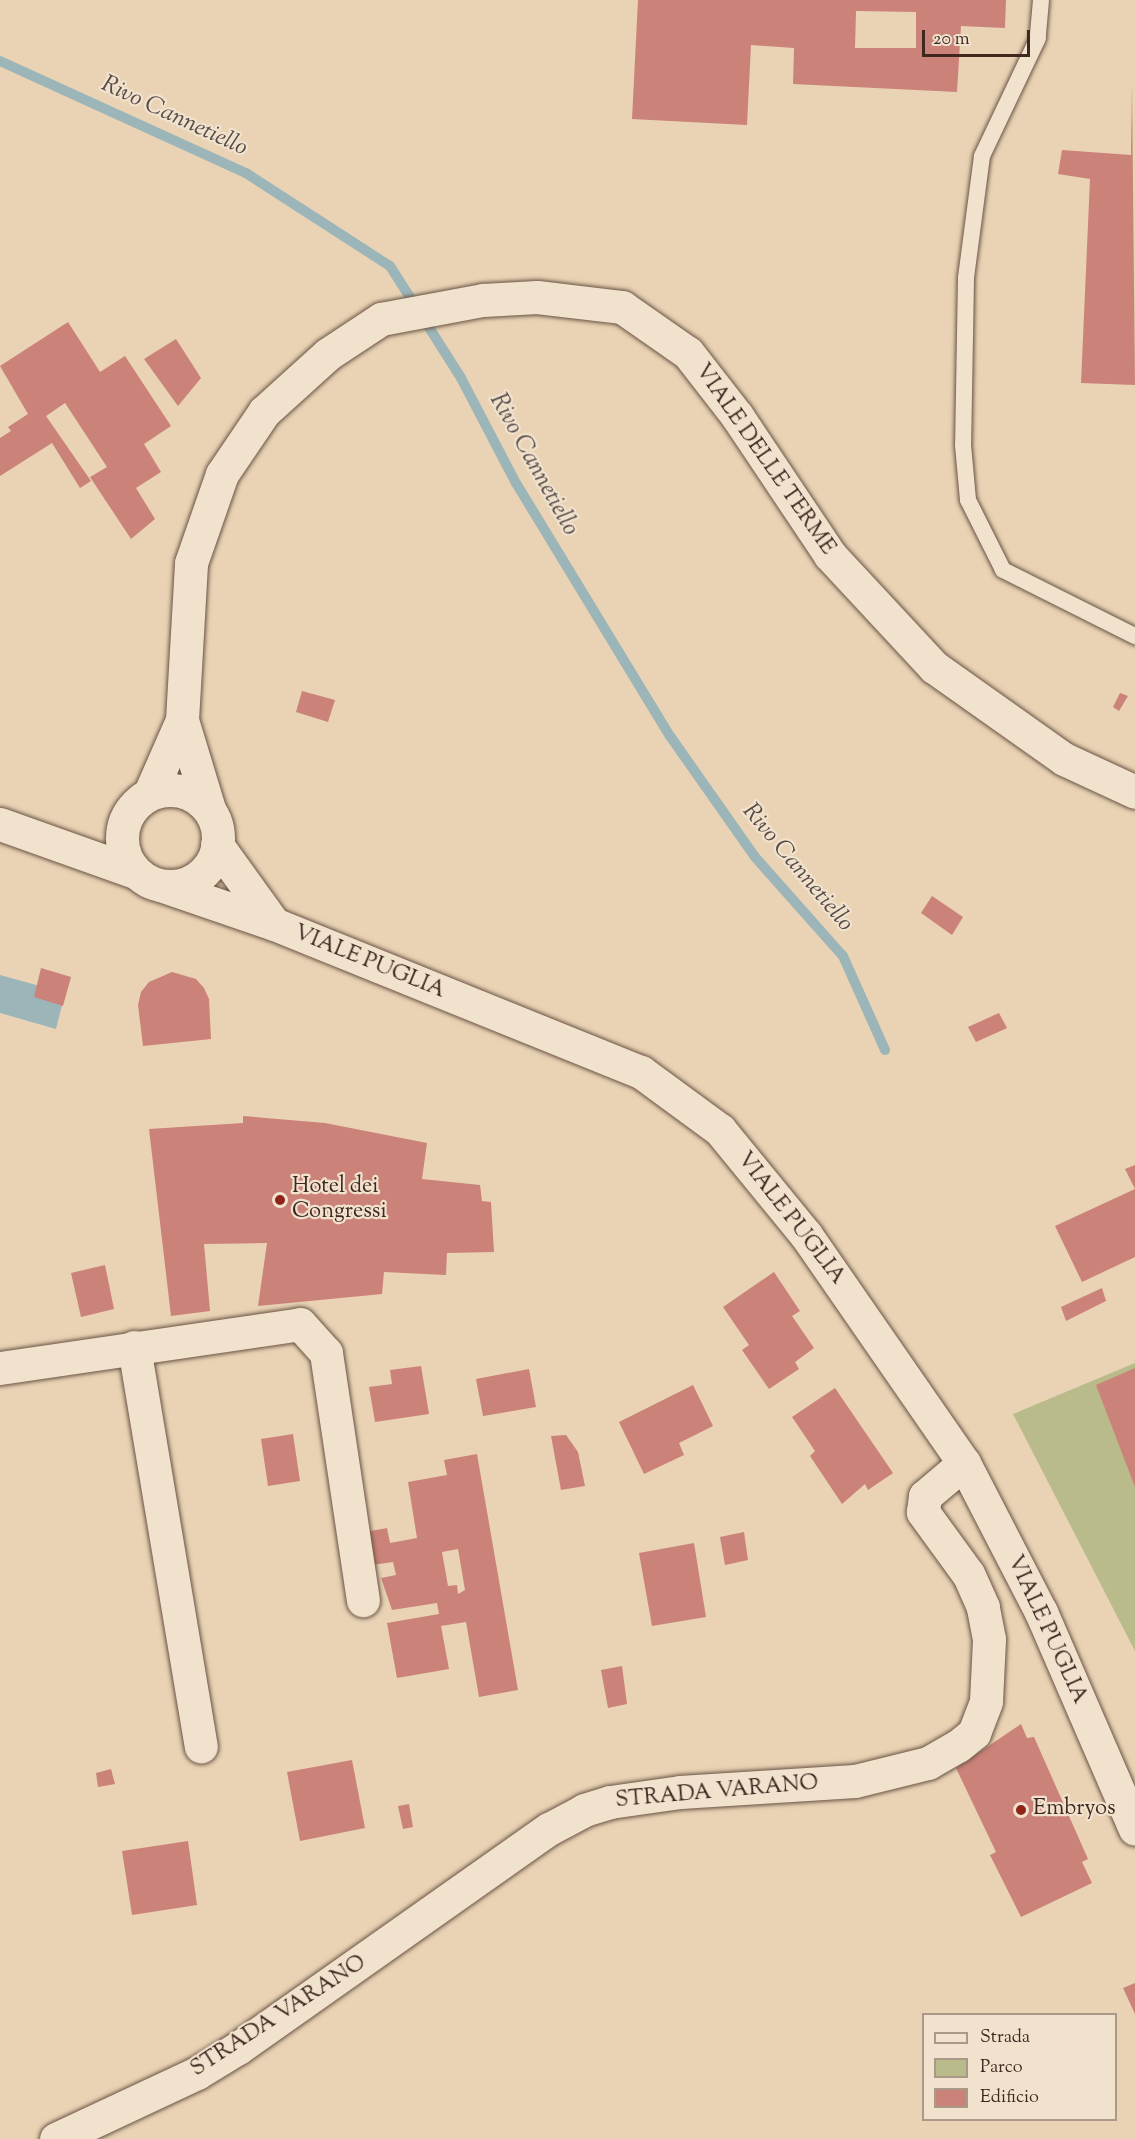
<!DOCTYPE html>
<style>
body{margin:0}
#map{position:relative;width:1135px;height:2139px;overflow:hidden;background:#e9d3b4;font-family:"Sorts Mill Goudy",serif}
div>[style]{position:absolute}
.green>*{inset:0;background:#b9bb8b}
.water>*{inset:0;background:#9cb5b8}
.stream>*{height:10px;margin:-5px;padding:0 5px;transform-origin:5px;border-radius:5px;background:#9cb5b8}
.building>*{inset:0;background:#cb8279}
.roads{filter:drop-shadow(0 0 2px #6a5345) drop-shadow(0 0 2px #6a5345)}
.lane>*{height:16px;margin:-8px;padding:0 8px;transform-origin:8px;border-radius:8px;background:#f1e2ce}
.street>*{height:33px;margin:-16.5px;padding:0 16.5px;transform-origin:16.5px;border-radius:16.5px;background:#f1e2ce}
.secondary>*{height:33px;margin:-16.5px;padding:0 16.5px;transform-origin:16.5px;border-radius:16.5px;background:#f1e2ce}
.secondary>.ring{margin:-16.5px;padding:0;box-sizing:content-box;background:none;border:33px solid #f1e2ce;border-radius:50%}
.dots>*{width:16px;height:16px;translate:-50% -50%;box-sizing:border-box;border:3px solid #f1e2ce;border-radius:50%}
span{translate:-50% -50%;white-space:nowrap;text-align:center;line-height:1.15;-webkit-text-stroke:4.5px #f1e2ce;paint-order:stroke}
.street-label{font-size:22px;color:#402820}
.poi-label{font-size:22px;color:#402820}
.left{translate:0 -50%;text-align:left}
.water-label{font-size:24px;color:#574b46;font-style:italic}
.legend{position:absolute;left:922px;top:2013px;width:195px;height:108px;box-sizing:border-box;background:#f1e2ce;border:2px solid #aa9888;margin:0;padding:8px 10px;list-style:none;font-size:18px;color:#402820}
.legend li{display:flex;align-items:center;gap:12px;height:30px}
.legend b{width:30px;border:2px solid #aa9888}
.scale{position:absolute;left:922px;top:30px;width:108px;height:27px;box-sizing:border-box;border:3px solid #402820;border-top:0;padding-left:8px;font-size:18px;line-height:21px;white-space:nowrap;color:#402820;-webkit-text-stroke:4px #f1e2ce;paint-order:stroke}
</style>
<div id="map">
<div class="green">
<div style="clip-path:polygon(1135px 1363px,1135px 1651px,1013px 1414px)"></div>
</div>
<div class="water">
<div style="clip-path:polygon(0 975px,65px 993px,56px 1029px,0 1013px)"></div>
</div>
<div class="stream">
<div style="left:0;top:61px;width:270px;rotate:24.5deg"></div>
<div style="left:246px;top:173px;width:171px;rotate:32.9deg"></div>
<div style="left:390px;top:266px;width:133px;rotate:57.6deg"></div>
<div style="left:461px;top:378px;width:119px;rotate:62.4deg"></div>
<div style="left:516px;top:483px;width:296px;rotate:58.7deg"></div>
<div style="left:670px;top:736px;width:148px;rotate:54.9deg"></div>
<div style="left:755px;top:857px;width:132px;rotate:48.4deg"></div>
<div style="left:843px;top:956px;width:103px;rotate:65.9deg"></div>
</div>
<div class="building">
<div style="clip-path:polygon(evenodd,638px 0,1006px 0,1005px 28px,961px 26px,957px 92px,793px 84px,794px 48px,751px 45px,747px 125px,632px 119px,638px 0,856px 11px,916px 12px,916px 48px,855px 48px,856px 11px)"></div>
<div style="clip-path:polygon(1132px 83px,1135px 385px,1081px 383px,1090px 179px,1058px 174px,1062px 150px,1131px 155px)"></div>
<div style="clip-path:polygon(68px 322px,100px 372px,125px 356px,171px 426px,144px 444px,161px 472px,136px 488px,155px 519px,131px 539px,90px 477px,107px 467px,65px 403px,46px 416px,91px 481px,80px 488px,52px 443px,0 476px,0 438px,11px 431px,8px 427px,28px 414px,0 366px)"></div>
<div style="clip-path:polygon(176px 339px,201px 378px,178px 406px,144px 359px)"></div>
<div style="clip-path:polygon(302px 691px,335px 700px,328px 722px,296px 712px)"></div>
<div style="clip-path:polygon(1120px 693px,1128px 696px,1119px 711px,1113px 707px)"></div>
<div style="clip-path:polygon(932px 896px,963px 917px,952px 935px,921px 913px)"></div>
<div style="clip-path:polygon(41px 968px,71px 977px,63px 1006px,34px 997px)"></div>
<div style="clip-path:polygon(172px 972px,196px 979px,204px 988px,209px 999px,211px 1039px,143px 1046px,138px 1005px,141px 992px,149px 982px)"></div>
<div style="clip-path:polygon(999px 1013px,1007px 1028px,976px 1042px,968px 1027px)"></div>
<div style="clip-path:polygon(243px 1116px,325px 1123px,427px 1143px,422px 1179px,480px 1185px,482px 1201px,491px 1202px,494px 1252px,447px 1253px,446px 1275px,384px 1272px,382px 1294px,258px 1306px,267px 1243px,204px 1244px,210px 1311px,171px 1316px,149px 1129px,243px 1123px)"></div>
<div style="clip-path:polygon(1135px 1165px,1135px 1257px,1082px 1282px,1055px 1226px,1135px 1189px,1125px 1169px)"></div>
<div style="clip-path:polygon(105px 1265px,114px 1309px,81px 1317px,71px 1273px)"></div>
<div style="clip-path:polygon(774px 1272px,800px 1311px,792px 1316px,814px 1348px,795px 1362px,799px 1369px,769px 1389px,742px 1350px,749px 1345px,723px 1307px)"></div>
<div style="clip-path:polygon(1102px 1288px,1106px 1301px,1066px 1321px,1061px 1307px)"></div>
<div style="clip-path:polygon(421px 1366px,429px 1414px,375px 1422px,369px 1387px,392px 1384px,390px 1370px)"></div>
<div style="clip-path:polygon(1135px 1368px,1135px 1487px,1096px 1385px)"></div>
<div style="clip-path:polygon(529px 1369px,536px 1407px,483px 1416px,476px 1379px)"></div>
<div style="clip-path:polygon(693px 1385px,713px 1426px,679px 1443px,684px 1455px,644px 1474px,619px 1422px)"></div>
<div style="clip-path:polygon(835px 1388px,893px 1473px,868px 1490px,865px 1484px,842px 1504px,810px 1456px,815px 1451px,792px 1417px)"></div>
<div style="clip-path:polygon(293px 1434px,300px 1481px,268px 1486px,261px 1439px)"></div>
<div style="clip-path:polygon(566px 1435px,578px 1452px,585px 1486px,561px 1490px,551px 1436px)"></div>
<div style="clip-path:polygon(evenodd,477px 1454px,518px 1690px,479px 1697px,466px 1622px,441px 1626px,449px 1669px,397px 1678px,387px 1623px,439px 1614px,437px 1603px,392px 1610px,381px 1578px,396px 1575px,393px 1562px,365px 1566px,360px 1533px,387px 1528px,390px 1543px,417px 1538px,408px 1482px,447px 1475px,444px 1460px,477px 1454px,458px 1549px,465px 1590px,458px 1594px,457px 1585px,448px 1586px,442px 1552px,458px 1549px)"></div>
<div style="clip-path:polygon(744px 1532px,748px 1560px,725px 1565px,720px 1537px)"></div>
<div style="clip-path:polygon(694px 1543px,706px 1617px,652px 1626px,639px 1553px)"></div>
<div style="clip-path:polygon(622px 1666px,627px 1704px,608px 1708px,601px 1670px)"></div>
<div style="clip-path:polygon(1021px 1724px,1027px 1738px,1034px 1737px,1088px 1859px,1082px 1862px,1092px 1883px,1021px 1917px,990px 1855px,996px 1852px,956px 1768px)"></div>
<div style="clip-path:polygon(352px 1760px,365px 1828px,300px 1841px,287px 1772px)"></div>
<div style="clip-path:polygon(111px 1769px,115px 1784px,98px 1787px,96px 1773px)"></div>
<div style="clip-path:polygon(409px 1804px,413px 1827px,403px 1829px,398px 1806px)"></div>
<div style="clip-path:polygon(188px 1841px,197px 1905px,132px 1915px,122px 1851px)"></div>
<div style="clip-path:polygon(1135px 1983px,1135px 2014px,1123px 1988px)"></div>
</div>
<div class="roads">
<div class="lane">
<div style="left:1041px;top:0;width:38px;rotate:95deg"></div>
<div style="left:1038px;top:38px;width:131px;rotate:115.4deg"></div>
<div style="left:982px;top:156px;width:123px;rotate:97.5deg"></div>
<div style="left:966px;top:278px;width:167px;rotate:91deg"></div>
<div style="left:963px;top:445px;width:55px;rotate:84.8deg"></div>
<div style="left:968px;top:500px;width:78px;rotate:63.4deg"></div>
<div style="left:1003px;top:570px;width:148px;rotate:26.6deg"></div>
</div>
<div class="street">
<div style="left:134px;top:1347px;width:405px;rotate:80.5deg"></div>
<div style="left:0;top:1368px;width:303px;rotate:-8.3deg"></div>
<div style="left:300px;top:1324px;width:39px;rotate:48deg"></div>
<div style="left:326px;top:1353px;width:250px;rotate:81.5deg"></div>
<div style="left:56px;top:2139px;width:156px;rotate:-25.1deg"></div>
<div style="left:197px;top:2073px;width:48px;rotate:-31.4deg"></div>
<div style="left:238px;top:2048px;width:380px;rotate:-35.2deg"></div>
<div style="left:549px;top:1829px;width:40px;rotate:-28deg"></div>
<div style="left:584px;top:1810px;width:27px;rotate:-17deg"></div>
<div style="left:610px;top:1802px;width:71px;rotate:-8.1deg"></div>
<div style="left:680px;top:1792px;width:175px;rotate:-3.6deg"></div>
<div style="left:855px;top:1781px;width:75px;rotate:-13.9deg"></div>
<div style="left:928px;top:1763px;width:34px;rotate:-30deg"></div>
<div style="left:958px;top:1746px;width:21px;rotate:-39deg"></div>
<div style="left:974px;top:1733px;width:34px;rotate:-69deg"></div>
<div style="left:986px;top:1701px;width:62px;rotate:-87.2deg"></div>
<div style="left:989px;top:1639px;width:33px;rotate:-101deg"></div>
<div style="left:983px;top:1607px;width:36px;rotate:-114deg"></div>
<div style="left:968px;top:1574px;width:77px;rotate:-126deg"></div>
<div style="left:923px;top:1512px;width:16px;rotate:-83deg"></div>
<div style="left:925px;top:1496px;width:51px;rotate:-40.2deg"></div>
</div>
<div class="secondary">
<div style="left:182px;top:720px;width:93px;rotate:73.1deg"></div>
<div class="ring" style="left:122px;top:790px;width:63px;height:63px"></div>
<div style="left:150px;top:793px;width:80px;rotate:-66.3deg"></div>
<div style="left:182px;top:720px;width:157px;rotate:-86.7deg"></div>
<div style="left:191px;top:563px;width:94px;rotate:-70.8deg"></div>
<div style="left:222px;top:474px;width:75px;rotate:-55.9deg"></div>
<div style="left:264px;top:412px;width:86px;rotate:-42.2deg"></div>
<div style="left:328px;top:354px;width:64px;rotate:-33.4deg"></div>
<div style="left:381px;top:319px;width:104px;rotate:-10.6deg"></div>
<div style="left:483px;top:300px;width:54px;rotate:-3.2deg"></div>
<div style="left:537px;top:297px;width:86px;rotate:6.7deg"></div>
<div style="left:622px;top:307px;width:80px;rotate:34.9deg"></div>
<div style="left:688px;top:353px;width:80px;rotate:52.1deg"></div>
<div style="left:737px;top:416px;width:167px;rotate:56.2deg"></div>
<div style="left:830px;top:555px;width:153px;rotate:47.1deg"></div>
<div style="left:934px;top:667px;width:159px;rotate:35.3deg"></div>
<div style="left:1064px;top:759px;width:78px;rotate:24.9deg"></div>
<div style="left:0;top:824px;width:143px;rotate:19.6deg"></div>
<div style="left:217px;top:845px;width:97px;rotate:54.2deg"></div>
<div style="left:163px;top:886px;width:117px;rotate:18.9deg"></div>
<div style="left:274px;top:924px;width:396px;rotate:22deg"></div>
<div style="left:641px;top:1072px;width:98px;rotate:36.3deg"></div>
<div style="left:720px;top:1130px;width:136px;rotate:50.7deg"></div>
<div style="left:806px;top:1235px;width:277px;rotate:55.3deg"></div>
<div style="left:964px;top:1463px;width:168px;rotate:62.7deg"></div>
<div style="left:1041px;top:1612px;width:236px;rotate:66.6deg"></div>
</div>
</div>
<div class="dots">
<div style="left:280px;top:1200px;background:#8f2418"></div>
<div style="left:1021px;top:1810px;background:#8f2418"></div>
</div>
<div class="street-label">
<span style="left:764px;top:460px;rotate:55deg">VIALE DELLE TERME</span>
<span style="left:369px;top:963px;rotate:22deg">VIALE PUGLIA</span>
<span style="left:790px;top:1219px;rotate:52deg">VIALE PUGLIA</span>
<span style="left:1046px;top:1630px;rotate:65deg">VIALE PUGLIA</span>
<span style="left:717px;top:1793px;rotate:-5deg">STRADA VARANO</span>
<span style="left:279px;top:2017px;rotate:-33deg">STRADA VARANO</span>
</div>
<div class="poi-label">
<span class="left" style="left:292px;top:1200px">Hotel dei<br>Congressi</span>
<span class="left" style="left:1033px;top:1810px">Embryos</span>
</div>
<div class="water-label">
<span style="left:174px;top:117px;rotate:25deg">Rivo Cannetiello</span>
<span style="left:533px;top:465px;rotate:61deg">Rivo Cannetiello</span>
<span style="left:797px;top:868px;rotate:50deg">Rivo Cannetiello</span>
</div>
<ul class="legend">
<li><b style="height:8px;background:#f1e2ce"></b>Strada</li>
<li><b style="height:16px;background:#b9bb8b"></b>Parco</li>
<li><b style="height:16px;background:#cb8279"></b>Edificio</li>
</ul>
<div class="scale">20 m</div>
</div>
